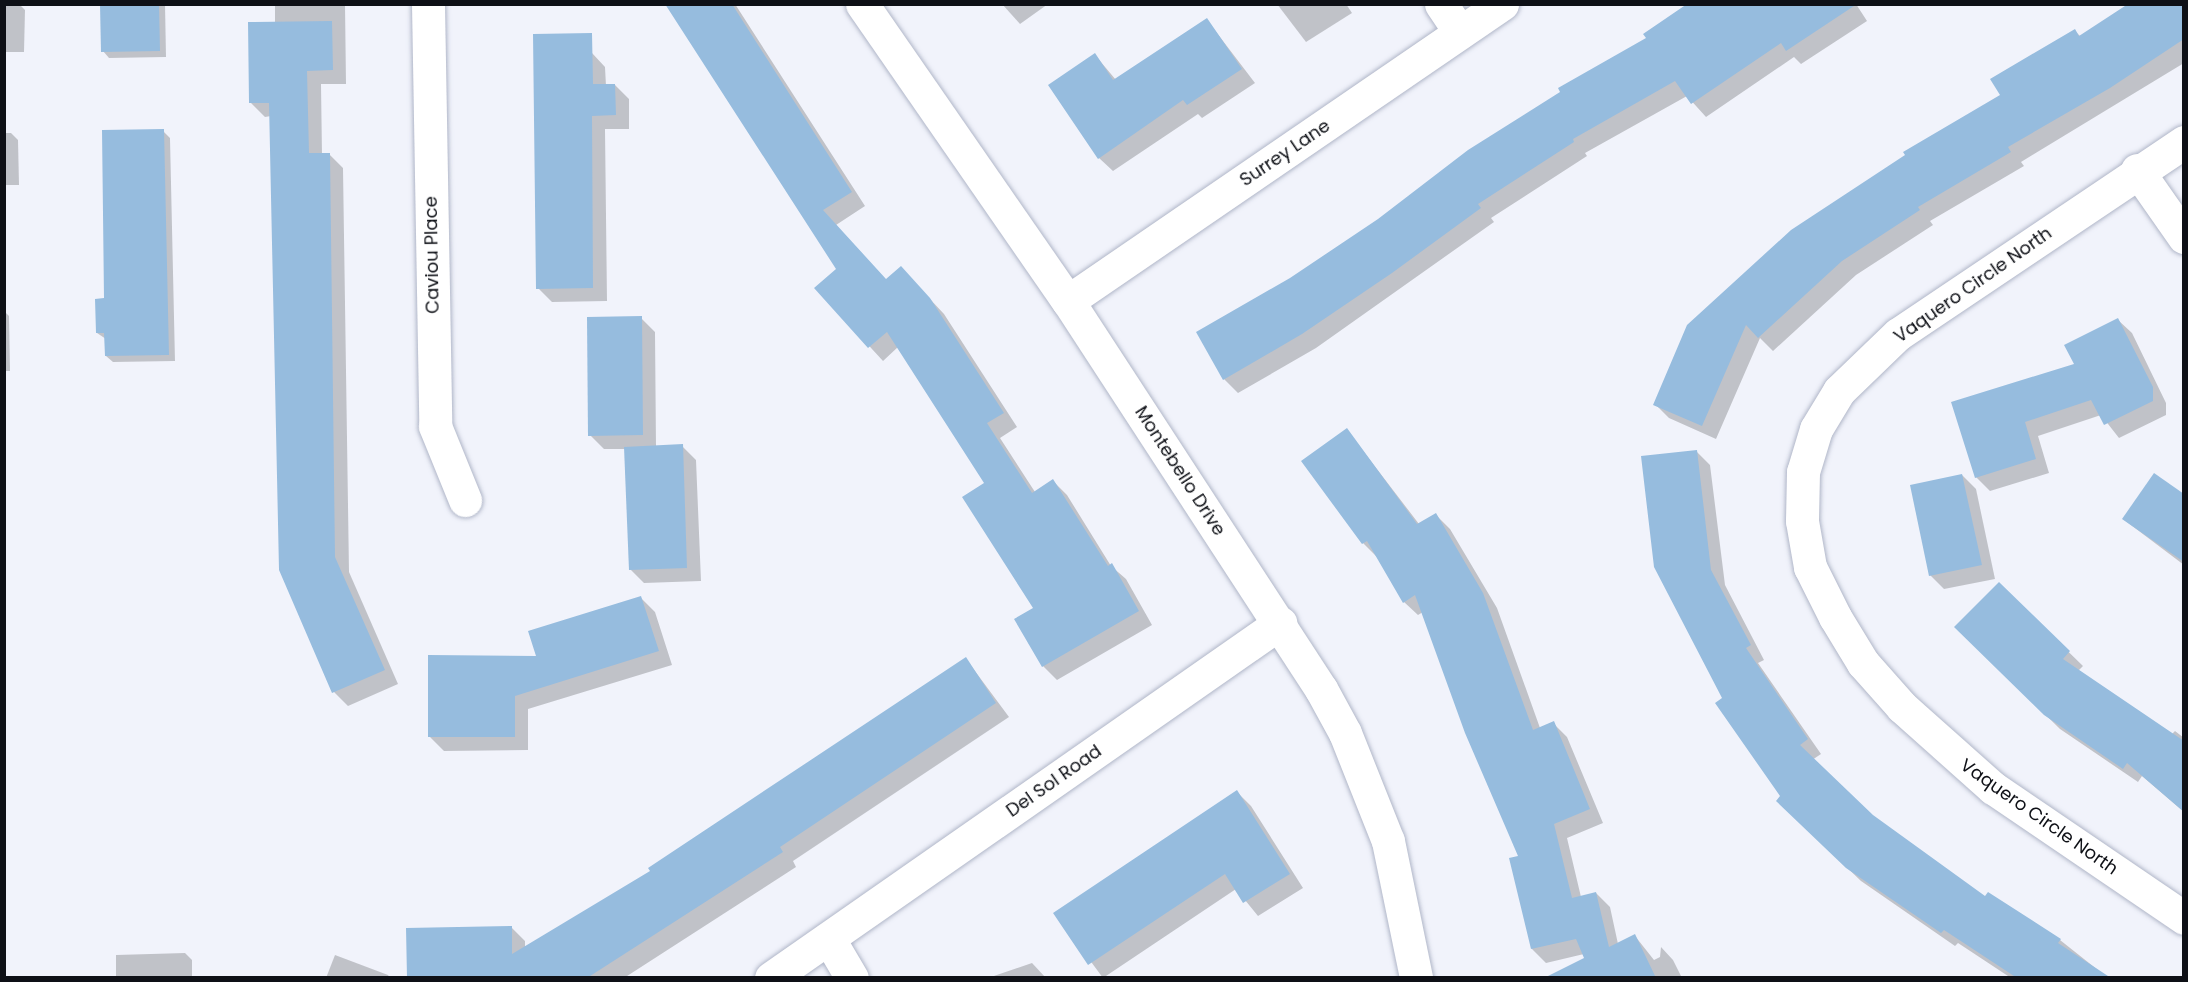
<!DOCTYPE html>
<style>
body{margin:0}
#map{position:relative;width:2188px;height:982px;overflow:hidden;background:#f1f3fb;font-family:Poppins,sans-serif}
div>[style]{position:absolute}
.shadow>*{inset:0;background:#0003}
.building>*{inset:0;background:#96bcde}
.roads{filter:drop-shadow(0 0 2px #b0b6c8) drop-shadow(0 0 2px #b0b6c8)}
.minor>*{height:33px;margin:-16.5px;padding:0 16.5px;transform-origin:16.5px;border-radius:16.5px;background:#fff}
span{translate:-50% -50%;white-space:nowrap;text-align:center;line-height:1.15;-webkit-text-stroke:4.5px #fff;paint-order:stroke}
.street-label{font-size:18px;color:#0e1016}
.frame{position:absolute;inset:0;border:6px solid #0e1016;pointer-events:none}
</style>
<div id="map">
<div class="shadow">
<div style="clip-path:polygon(4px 4px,19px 4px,25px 10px,24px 52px,4px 52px)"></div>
<div style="clip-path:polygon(102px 4px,165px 4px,166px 57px,109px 58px,103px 51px)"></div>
<div style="clip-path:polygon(275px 4px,345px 4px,346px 84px,321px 84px,322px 155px,329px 154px,343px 168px,349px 572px,398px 684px,348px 706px,334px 692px,271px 116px,265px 117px,251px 103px,275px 23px)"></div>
<div style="clip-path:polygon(667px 4px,735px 4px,865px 206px,836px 225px,887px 281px,914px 282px,944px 314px,1017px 427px,1000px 438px,1035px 492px,1053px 481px,1067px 495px,1111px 566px,1126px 579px,1152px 625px,1057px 680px,1043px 666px,1035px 609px,986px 483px,898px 347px,883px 361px,816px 288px,838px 269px)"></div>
<div style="clip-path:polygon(1002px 4px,1048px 4px,1020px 24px)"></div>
<div style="clip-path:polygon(1277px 4px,1346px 4px,1352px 13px,1306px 42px)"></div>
<div style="clip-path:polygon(1856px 4px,1867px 21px,1801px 64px,1794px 57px,1706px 117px,1687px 96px,1585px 153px,1587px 156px,1491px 218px,1494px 222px,1316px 348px,1238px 393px,1224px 379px,1290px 279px,1379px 220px,1469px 151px)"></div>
<div style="clip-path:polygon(2184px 4px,2184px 63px,2021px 162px,2024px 166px,1930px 221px,1933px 225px,1856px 275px,1773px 351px,1760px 338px,1716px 439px,1669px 418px,1655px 404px,2075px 31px,2081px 37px)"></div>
<div style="clip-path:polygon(1207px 20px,1255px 83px,1202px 118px,1198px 114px,1113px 171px,1099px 158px,1095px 55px,1116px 80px)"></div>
<div style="clip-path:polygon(592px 53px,605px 67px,606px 86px,615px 85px,629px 99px,629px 129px,605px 129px,607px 301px,552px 302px,538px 288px)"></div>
<div style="clip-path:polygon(163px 131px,170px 138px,175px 361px,113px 362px,106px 356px,106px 339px,97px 333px)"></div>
<div style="clip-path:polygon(4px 133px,11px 133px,18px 140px,19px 185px,4px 185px)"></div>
<div style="clip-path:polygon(4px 311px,9px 316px,10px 371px,4px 371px)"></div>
<div style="clip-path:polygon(641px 318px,655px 332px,656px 447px,682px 446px,696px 460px,701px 581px,644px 583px,630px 569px,626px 449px,604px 449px,590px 435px)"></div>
<div style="clip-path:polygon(2118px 320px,2132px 333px,2166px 403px,2166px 415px,2119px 438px,2101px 415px,2038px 436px,2049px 473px,1990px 491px,1976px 477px,1953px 403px,2076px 365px)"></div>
<div style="clip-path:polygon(1347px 430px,1419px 524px,1436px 515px,1450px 529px,1497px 608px,1540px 728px,1553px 723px,1567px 737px,1603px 823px,1567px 838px,1581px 897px,1596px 893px,1610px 907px,1618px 944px,1635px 936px,1654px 960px,1660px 957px,1661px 947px,1673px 960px,1682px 978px,1595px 978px,1584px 954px,1546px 963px,1532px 949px,1520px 857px,1423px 612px,1418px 615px,1404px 602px,1377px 557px,1363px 543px)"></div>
<div style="clip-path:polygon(1696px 451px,1710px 465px,1725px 585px,1764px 660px,1758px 663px,1821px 754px,1812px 760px,1872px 816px,1985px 898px,2060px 940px,2108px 978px,2011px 978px,1958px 943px,1955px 946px,1861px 881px,1792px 815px,1724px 698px)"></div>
<div style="clip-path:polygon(1962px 475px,1976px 489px,1995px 579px,1944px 589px,1930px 575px)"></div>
<div style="clip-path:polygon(2184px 496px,2184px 565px,2123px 519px)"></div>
<div style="clip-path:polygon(1999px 584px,2083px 666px,2078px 671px,2171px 735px,2175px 731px,2184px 738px,2184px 812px,2142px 776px,2138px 782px,2060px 729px,1956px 627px)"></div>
<div style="clip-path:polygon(641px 598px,655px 612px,672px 665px,528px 709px,528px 750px,444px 751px,430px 737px,538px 657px)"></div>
<div style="clip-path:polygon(966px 659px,1009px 717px,793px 861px,796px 867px,624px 978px,409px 978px,511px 927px,525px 941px,525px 948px,652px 871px)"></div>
<div style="clip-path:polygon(1237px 792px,1251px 806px,1303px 888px,1258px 916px,1236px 889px,1103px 978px,1055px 913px)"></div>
<div style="clip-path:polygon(185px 953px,192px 960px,192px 978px,116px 978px,116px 955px)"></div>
<div style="clip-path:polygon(335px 955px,388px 975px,390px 978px,326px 978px)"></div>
<div style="clip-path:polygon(1032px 963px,1046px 978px,988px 978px)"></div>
</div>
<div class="building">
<div style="clip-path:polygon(100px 4px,159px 4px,160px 51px,101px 52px)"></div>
<div style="clip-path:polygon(665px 4px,732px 4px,852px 192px,823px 210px,886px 279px,901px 266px,930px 298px,1004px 413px,987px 423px,1032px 493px,1053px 479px,1108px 566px,1112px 563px,1139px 611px,1042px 667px,1014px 619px,1033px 608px,962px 497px,984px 483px,887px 332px,868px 348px,814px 288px,836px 269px)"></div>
<div style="clip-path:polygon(1687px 4px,1857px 4px,1786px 51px,1781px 43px,1691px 104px,1675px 81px,1573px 139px,1574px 142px,1478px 204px,1481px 208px,1392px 273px,1302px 334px,1223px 380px,1196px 332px,1290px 278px,1378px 219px,1468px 150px,1560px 92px,1558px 88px,1646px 38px,1643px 34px)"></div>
<div style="clip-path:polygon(2128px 4px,2184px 4px,2184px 39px,2110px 88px,2008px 147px,2011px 152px,1918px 207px,1920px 210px,1842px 261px,1758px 338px,1746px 325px,1702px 426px,1653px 405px,1687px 325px,1791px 230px,1905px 155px,1903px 152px,2000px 95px,1990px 79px,2075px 29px,2079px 36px)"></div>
<div style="clip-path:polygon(1207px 18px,1242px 69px,1187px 105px,1183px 100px,1098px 159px,1048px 85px,1095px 53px,1113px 80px)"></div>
<div style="clip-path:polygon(332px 21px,333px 70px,307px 71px,309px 153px,330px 153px,335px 557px,385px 670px,332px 693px,279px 570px,269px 103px,249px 103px,248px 22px)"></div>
<div style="clip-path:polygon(592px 33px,593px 84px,615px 84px,616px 115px,592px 116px,593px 288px,536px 289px,533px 34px)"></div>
<div style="clip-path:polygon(164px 129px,169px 355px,105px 356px,104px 333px,96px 333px,95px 299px,104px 298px,102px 130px)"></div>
<div style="clip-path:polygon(642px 316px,643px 435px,588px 436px,587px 317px)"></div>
<div style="clip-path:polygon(2118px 318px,2153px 387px,2153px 401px,2104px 425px,2091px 400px,2025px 422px,2036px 459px,1975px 478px,1951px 402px,2074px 364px,2064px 345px)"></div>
<div style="clip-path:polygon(1347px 428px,1417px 524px,1436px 513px,1483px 593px,1533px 730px,1554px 721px,1590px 809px,1554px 824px,1572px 898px,1596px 892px,1609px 947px,1635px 934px,1656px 978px,1544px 978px,1584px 958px,1576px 939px,1531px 949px,1509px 858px,1518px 856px,1465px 733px,1415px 595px,1403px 603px,1367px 541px,1362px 544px,1301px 461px)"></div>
<div style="clip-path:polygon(683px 444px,687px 568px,629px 570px,624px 447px)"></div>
<div style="clip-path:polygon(1697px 450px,1711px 570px,1751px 645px,1746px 648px,1808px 739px,1800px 745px,1873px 815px,1985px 896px,1988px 892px,2061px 939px,2058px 943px,2111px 978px,2017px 978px,1944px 930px,1941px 933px,1846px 868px,1776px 801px,1780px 796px,1715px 703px,1722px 698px,1654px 567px,1641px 456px)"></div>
<div style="clip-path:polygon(2154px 473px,2184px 494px,2184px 562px,2122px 519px)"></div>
<div style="clip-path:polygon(1962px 474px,1982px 565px,1929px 576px,1910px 485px)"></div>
<div style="clip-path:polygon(1999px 582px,2070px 651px,2063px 659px,2184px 741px,2184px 812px,2127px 763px,2123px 769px,2044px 715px,1954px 627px)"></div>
<div style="clip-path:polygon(641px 596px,659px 651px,515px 696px,515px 737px,428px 737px,428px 655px,536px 656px,528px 631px)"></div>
<div style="clip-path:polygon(966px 657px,996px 703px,780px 847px,783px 852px,587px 978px,407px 978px,406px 928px,512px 926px,512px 954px,650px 871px,648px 868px)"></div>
<div style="clip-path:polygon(1237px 790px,1290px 874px,1243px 903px,1225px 874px,1088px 965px,1053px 913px)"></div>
</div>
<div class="roads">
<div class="minor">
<div style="left:428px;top:4px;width:422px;rotate:89deg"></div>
<div style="left:435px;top:426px;width:80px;rotate:67.9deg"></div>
<div style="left:862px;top:4px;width:361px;rotate:55.3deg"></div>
<div style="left:1068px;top:301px;width:463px;rotate:56.9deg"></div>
<div style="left:1321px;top:689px;width:50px;rotate:61.4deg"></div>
<div style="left:1345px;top:733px;width:116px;rotate:68.3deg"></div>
<div style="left:1388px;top:841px;width:140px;rotate:78.4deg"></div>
<div style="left:1441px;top:4px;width:34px;rotate:56deg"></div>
<div style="left:2184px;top:142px;width:344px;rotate:146.1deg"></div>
<div style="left:1898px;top:334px;width:82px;rotate:136deg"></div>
<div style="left:1839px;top:391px;width:44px;rotate:121.2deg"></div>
<div style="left:1816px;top:429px;width:45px;rotate:106.8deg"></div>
<div style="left:1803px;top:472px;width:49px;rotate:91.2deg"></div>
<div style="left:1802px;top:521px;width:47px;rotate:80.1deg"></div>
<div style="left:1810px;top:567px;width:56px;rotate:63.4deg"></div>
<div style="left:1835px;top:617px;width:54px;rotate:58.7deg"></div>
<div style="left:1863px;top:663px;width:59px;rotate:48.4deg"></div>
<div style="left:1902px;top:707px;width:122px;rotate:41.7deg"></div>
<div style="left:1993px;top:788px;width:231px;rotate:34.2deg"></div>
<div style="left:2137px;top:170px;width:82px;rotate:55deg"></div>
<div style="left:1068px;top:301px;width:526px;rotate:-34.39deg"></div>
<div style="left:829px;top:939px;width:45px;rotate:59.5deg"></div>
<div style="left:771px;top:978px;width:621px;rotate:-34.89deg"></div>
</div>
</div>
<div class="street-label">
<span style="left:1285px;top:153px;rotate:-34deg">Surrey Lane</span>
<span style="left:432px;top:255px;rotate:-91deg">Caviou Place</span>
<span style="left:1973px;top:285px;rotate:-35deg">Vaquero Circle North</span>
<span style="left:1180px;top:471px;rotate:57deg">Montebello Drive</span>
<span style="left:1054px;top:781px;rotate:-35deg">Del Sol Road</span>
<span style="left:2039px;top:817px;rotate:35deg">Vaquero Circle North</span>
</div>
<div class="frame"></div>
</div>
